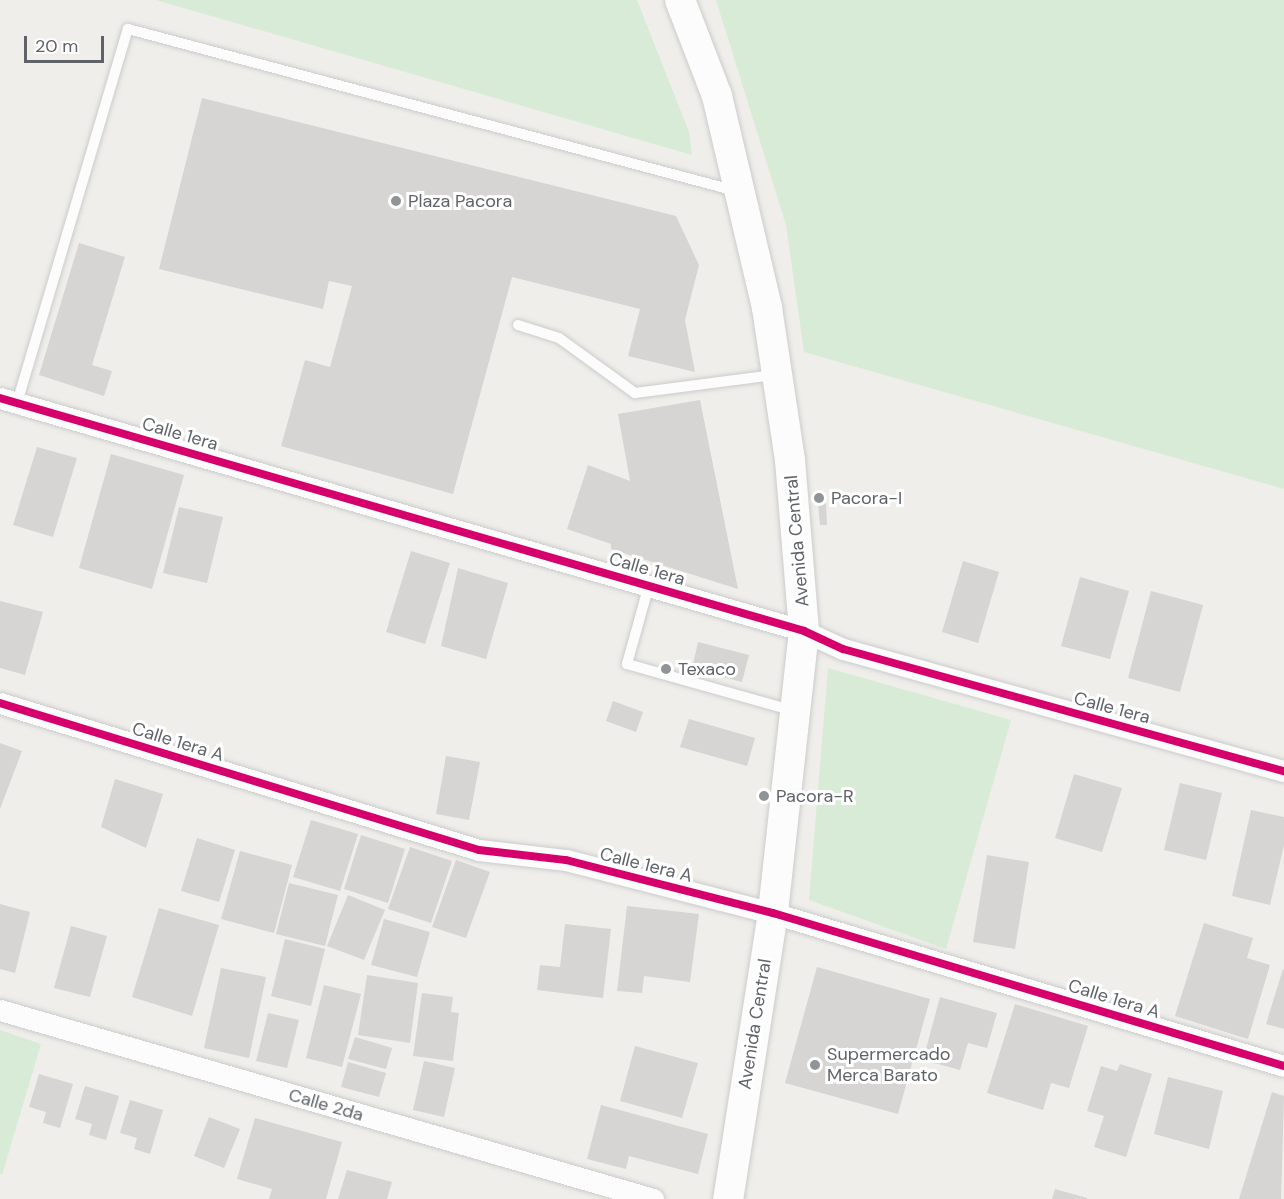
<!DOCTYPE html>
<style>
body{margin:0}
#map{position:relative;width:1284px;height:1199px;overflow:hidden;background:#efeeea;font-family:"DM Sans",sans-serif}
div>[style]{position:absolute}
.green>*{inset:0;background:#d8ebd6}
.building>*{inset:0;background:#d6d5d3}
.roads{filter:drop-shadow(0 0 2px #cbcccc) drop-shadow(0 0 2px #cbcccc)}
.lane>*{height:10px;margin:-5px;padding:0 5px;transform-origin:5px;border-radius:5px;background:#fdfcfc}
.street>*{height:21px;margin:-10.5px;padding:0 10.5px;transform-origin:10.5px;border-radius:10.5px;background:#fdfcfc}
.secondary>*{height:30px;margin:-15px;padding:0 15px;transform-origin:15px;border-radius:15px;background:#fdfcfc}
.cycleway>*{height:8px;margin:-4px;padding:0 4px;transform-origin:4px;border-radius:4px;background:#d6006c}
.dots>*{width:16px;height:16px;translate:-50% -50%;box-sizing:border-box;border:3px solid #fff;border-radius:50%}
span{translate:-50% -50%;white-space:nowrap;text-align:center;line-height:1.15;-webkit-text-stroke:6px #fff;paint-order:stroke}
.poi-label{font-size:18px;color:#5f6368}
.left{translate:0 -50%;text-align:left}
.street-label{font-size:18px;color:#5f6368}
.scale{position:absolute;left:24px;top:36px;width:80px;height:27px;box-sizing:border-box;border:3px solid #5f6368;border-top:0;padding-left:8px;font-size:18px;line-height:21px;white-space:nowrap;color:#5f6368;-webkit-text-stroke:4px #fff;paint-order:stroke}
</style>
<div id="map">
<div class="green">
<div style="clip-path:polygon(156px 0,637px 0,689px 132px,692px 155px)"></div>
<div style="clip-path:polygon(716px 0,1284px 0,1284px 489px,804px 352px,786px 225px)"></div>
<div style="clip-path:polygon(828px 668px,1011px 720px,946px 949px,809px 900px)"></div>
<div style="clip-path:polygon(0 1030px,41px 1044px,2px 1175px,0 1174px)"></div>
</div>
<div class="building">
<div style="clip-path:polygon(202px 98px,676px 216px,699px 265px,685px 320px,695px 372px,628px 356px,640px 309px,512px 277px,453px 494px,281px 446px,305px 360px,330px 367px,352px 286px,329px 281px,323px 309px,159px 269px)"></div>
<div style="clip-path:polygon(79px 243px,125px 257px,92px 365px,112px 371px,104px 396px,39px 375px)"></div>
<div style="clip-path:polygon(700px 400px,738px 589px,611px 549px,611px 544px,567px 529px,588px 465px,630px 481px,618px 414px)"></div>
<div style="clip-path:polygon(37px 447px,77px 458px,53px 537px,13px 525px)"></div>
<div style="clip-path:polygon(111px 454px,184px 475px,152px 589px,79px 568px)"></div>
<div style="clip-path:polygon(826px 503px,827px 525px,820px 525px,818px 504px)"></div>
<div style="clip-path:polygon(179px 507px,223px 517px,207px 583px,163px 573px)"></div>
<div style="clip-path:polygon(411px 551px,450px 563px,425px 644px,386px 632px)"></div>
<div style="clip-path:polygon(963px 561px,999px 572px,978px 643px,942px 632px)"></div>
<div style="clip-path:polygon(458px 568px,508px 583px,486px 659px,441px 646px)"></div>
<div style="clip-path:polygon(1080px 577px,1129px 591px,1110px 659px,1061px 646px)"></div>
<div style="clip-path:polygon(1151px 591px,1203px 605px,1180px 692px,1128px 678px)"></div>
<div style="clip-path:polygon(0 601px,43px 612px,25px 675px,0 668px)"></div>
<div style="clip-path:polygon(698px 642px,749px 655px,742px 682px,692px 669px)"></div>
<div style="clip-path:polygon(613px 701px,643px 712px,636px 732px,606px 721px)"></div>
<div style="clip-path:polygon(689px 719px,755px 738px,747px 766px,680px 747px)"></div>
<div style="clip-path:polygon(0 743px,22px 751px,0 809px)"></div>
<div style="clip-path:polygon(446px 756px,480px 762px,469px 820px,436px 814px)"></div>
<div style="clip-path:polygon(1074px 774px,1122px 788px,1102px 852px,1055px 838px)"></div>
<div style="clip-path:polygon(115px 779px,163px 794px,146px 848px,101px 827px)"></div>
<div style="clip-path:polygon(1180px 783px,1222px 793px,1206px 860px,1164px 850px)"></div>
<div style="clip-path:polygon(1251px 810px,1284px 817px,1284px 845px,1270px 905px,1232px 896px)"></div>
<div style="clip-path:polygon(311px 820px,358px 834px,340px 891px,293px 877px)"></div>
<div style="clip-path:polygon(361px 835px,405px 849px,388px 903px,344px 889px)"></div>
<div style="clip-path:polygon(197px 838px,235px 850px,219px 902px,181px 891px)"></div>
<div style="clip-path:polygon(410px 847px,452px 861px,431px 923px,388px 909px)"></div>
<div style="clip-path:polygon(240px 851px,292px 865px,274px 933px,221px 919px)"></div>
<div style="clip-path:polygon(987px 855px,1029px 862px,1015px 949px,973px 942px)"></div>
<div style="clip-path:polygon(456px 860px,490px 872px,466px 938px,432px 927px)"></div>
<div style="clip-path:polygon(289px 883px,338px 895px,325px 946px,276px 934px)"></div>
<div style="clip-path:polygon(348px 895px,385px 910px,364px 960px,327px 946px)"></div>
<div style="clip-path:polygon(0 904px,30px 912px,15px 973px,0 969px)"></div>
<div style="clip-path:polygon(627px 906px,699px 914px,690px 982px,644px 976px,642px 993px,617px 991px)"></div>
<div style="clip-path:polygon(159px 908px,219px 925px,192px 1016px,132px 997px)"></div>
<div style="clip-path:polygon(384px 919px,430px 932px,417px 977px,371px 965px)"></div>
<div style="clip-path:polygon(1204px 923px,1253px 938px,1247px 958px,1270px 965px,1248px 1039px,1175px 1016px)"></div>
<div style="clip-path:polygon(565px 924px,611px 929px,603px 998px,537px 990px,540px 965px,560px 967px)"></div>
<div style="clip-path:polygon(71px 926px,107px 936px,90px 997px,54px 988px)"></div>
<div style="clip-path:polygon(285px 939px,325px 949px,311px 1006px,271px 996px)"></div>
<div style="clip-path:polygon(817px 967px,930px 999px,898px 1114px,785px 1083px)"></div>
<div style="clip-path:polygon(221px 968px,266px 977px,249px 1058px,204px 1048px)"></div>
<div style="clip-path:polygon(1283px 969px,1284px 969px,1284px 1029px,1266px 1024px)"></div>
<div style="clip-path:polygon(367px 975px,418px 983px,410px 1043px,358px 1035px)"></div>
<div style="clip-path:polygon(324px 985px,361px 994px,342px 1067px,306px 1058px)"></div>
<div style="clip-path:polygon(422px 993px,453px 997px,451px 1012px,459px 1013px,453px 1061px,413px 1056px)"></div>
<div style="clip-path:polygon(940px 997px,997px 1013px,987px 1048px,968px 1043px,960px 1070px,923px 1060px)"></div>
<div style="clip-path:polygon(1015px 1004px,1088px 1026px,1069px 1088px,1051px 1083px,1043px 1110px,987px 1093px)"></div>
<div style="clip-path:polygon(268px 1013px,299px 1020px,287px 1068px,256px 1061px)"></div>
<div style="clip-path:polygon(355px 1037px,392px 1048px,386px 1069px,348px 1059px)"></div>
<div style="clip-path:polygon(635px 1046px,698px 1063px,682px 1118px,620px 1101px)"></div>
<div style="clip-path:polygon(424px 1061px,455px 1068px,444px 1117px,413px 1110px)"></div>
<div style="clip-path:polygon(348px 1062px,386px 1073px,379px 1097px,341px 1087px)"></div>
<div style="clip-path:polygon(1120px 1064px,1152px 1074px,1126px 1157px,1094px 1147px,1104px 1116px,1087px 1111px,1101px 1066px,1117px 1071px)"></div>
<div style="clip-path:polygon(39px 1074px,73px 1084px,60px 1128px,43px 1123px,46px 1112px,29px 1107px)"></div>
<div style="clip-path:polygon(1168px 1077px,1223px 1091px,1209px 1149px,1154px 1134px)"></div>
<div style="clip-path:polygon(85px 1086px,119px 1096px,106px 1140px,89px 1135px,92px 1124px,75px 1119px)"></div>
<div style="clip-path:polygon(1272px 1092px,1284px 1096px,1281px 1199px,1239px 1199px)"></div>
<div style="clip-path:polygon(130px 1100px,163px 1110px,150px 1154px,134px 1149px,137px 1138px,120px 1133px)"></div>
<div style="clip-path:polygon(601px 1105px,708px 1134px,698px 1174px,629px 1156px,626px 1169px,587px 1159px)"></div>
<div style="clip-path:polygon(209px 1117px,240px 1129px,224px 1168px,194px 1156px)"></div>
<div style="clip-path:polygon(255px 1118px,342px 1142px,326px 1199px,269px 1199px,272px 1189px,237px 1179px)"></div>
<div style="clip-path:polygon(347px 1170px,392px 1182px,387px 1199px,338px 1199px)"></div>
<div style="clip-path:polygon(1055px 1189px,1087px 1198px,1087px 1199px,1052px 1199px)"></div>
</div>
<div class="roads">
<div class="lane">
<div style="left:518px;top:325px;width:43px;rotate:17.6deg"></div>
<div style="left:559px;top:338px;width:94px;rotate:35.9deg"></div>
<div style="left:635px;top:393px;width:140px;rotate:-7.4deg"></div>
<div style="left:17px;top:403px;width:390px;rotate:-73.5deg"></div>
<div style="left:128px;top:29px;width:629px;rotate:14.92deg"></div>
<div style="left:649px;top:585px;width:82px;rotate:105.6deg"></div>
<div style="left:627px;top:664px;width:173px;rotate:15.7deg"></div>
</div>
<div class="street">
<div style="left:0;top:398px;width:837px;rotate:16.16deg"></div>
<div style="left:804px;top:631px;width:43px;rotate:24.8deg"></div>
<div style="left:843px;top:649px;width:458px;rotate:15.5deg"></div>
<div style="left:0;top:703px;width:501px;rotate:17.06deg"></div>
<div style="left:479px;top:850px;width:88px;rotate:6.6deg"></div>
<div style="left:566px;top:860px;width:214px;rotate:14.4deg"></div>
<div style="left:773px;top:913px;width:533px;rotate:16.67deg"></div>
<div style="left:0;top:1010px;width:680px;rotate:16.14deg"></div>
</div>
<div class="secondary">
<div style="left:680px;top:0;width:103px;rotate:68.9deg"></div>
<div style="left:717px;top:96px;width:218px;rotate:76.7deg"></div>
<div style="left:767px;top:308px;width:154px;rotate:81.4deg"></div>
<div style="left:790px;top:460px;width:172px;rotate:85.3deg"></div>
<div style="left:804px;top:631px;width:284px;rotate:96.3deg"></div>
<div style="left:773px;top:913px;width:290px;rotate:98.9deg"></div>
</div>
</div>
<div class="cycleway">
<div style="left:0;top:398px;width:837px;rotate:16.16deg"></div>
<div style="left:804px;top:631px;width:43px;rotate:24.8deg"></div>
<div style="left:843px;top:649px;width:458px;rotate:15.5deg"></div>
<div style="left:0;top:703px;width:501px;rotate:17.06deg"></div>
<div style="left:479px;top:850px;width:88px;rotate:6.6deg"></div>
<div style="left:566px;top:860px;width:214px;rotate:14.4deg"></div>
<div style="left:773px;top:913px;width:533px;rotate:16.67deg"></div>
</div>
<div class="dots">
<div style="left:396px;top:201px;background:#919496"></div>
<div style="left:819px;top:498px;background:#919496"></div>
<div style="left:666px;top:669px;background:#919496"></div>
<div style="left:764px;top:796px;background:#919496"></div>
<div style="left:815px;top:1065px;background:#919496"></div>
</div>
<div class="poi-label">
<span class="left" style="left:408px;top:201px">Plaza Pacora</span>
<span class="left" style="left:831px;top:498px">Pacora-I</span>
<span class="left" style="left:678px;top:669px">Texaco</span>
<span class="left" style="left:776px;top:796px">Pacora-R</span>
<span class="left" style="left:827px;top:1065px">Supermercado<br>Merca Barato</span>
</div>
<div class="street-label">
<span style="left:180px;top:434px;rotate:16deg">Calle 1era</span>
<span style="left:797px;top:541px;rotate:-95deg">Avenida Central</span>
<span style="left:647px;top:569px;rotate:16deg">Calle 1era</span>
<span style="left:1112px;top:708px;rotate:15deg">Calle 1era</span>
<span style="left:178px;top:742px;rotate:17deg">Calle 1era A</span>
<span style="left:646px;top:865px;rotate:14deg">Calle 1era A</span>
<span style="left:1114px;top:999px;rotate:17deg">Calle 1era A</span>
<span style="left:755px;top:1024px;rotate:-81deg">Avenida Central</span>
<span style="left:326px;top:1105px;rotate:16deg">Calle 2da</span>
</div>
<div class="scale">20 m</div>
</div>
